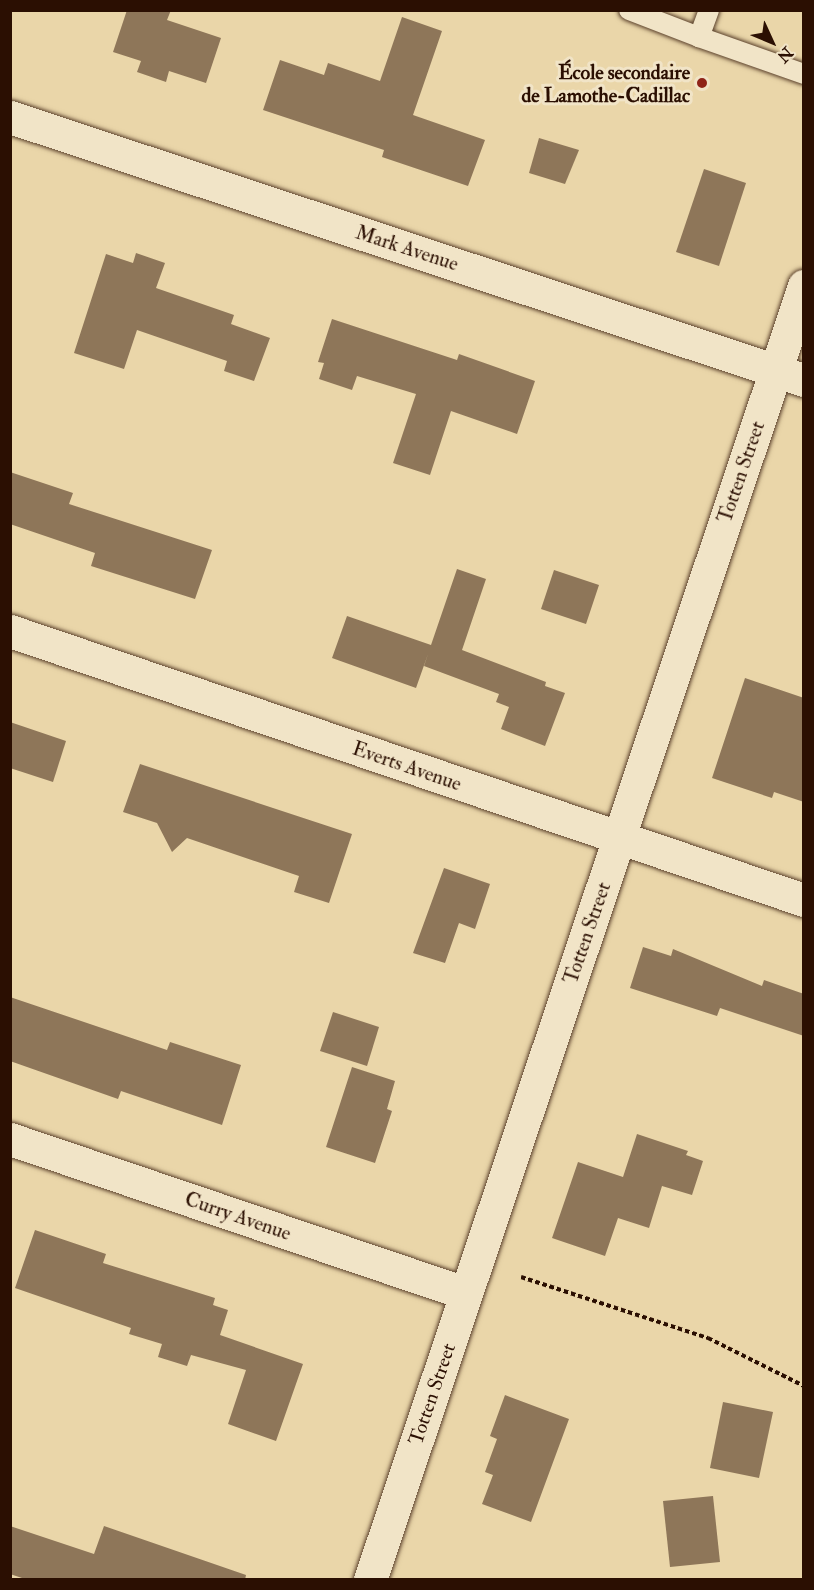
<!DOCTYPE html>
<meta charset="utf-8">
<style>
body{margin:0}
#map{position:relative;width:814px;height:1590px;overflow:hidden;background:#ead6a9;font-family:"IM FELL Double Pica",serif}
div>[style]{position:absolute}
.building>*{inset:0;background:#8e7659}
.path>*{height:4px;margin-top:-2px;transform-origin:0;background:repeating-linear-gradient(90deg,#2b0f02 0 4.5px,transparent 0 7.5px)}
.roads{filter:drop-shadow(0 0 2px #5b412c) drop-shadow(0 0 2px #5b412c)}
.service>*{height:20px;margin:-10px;padding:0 10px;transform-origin:10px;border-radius:10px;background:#f1e4c7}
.minor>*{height:33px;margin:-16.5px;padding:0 16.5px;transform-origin:16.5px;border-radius:16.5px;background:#f1e4c7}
.dots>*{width:16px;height:16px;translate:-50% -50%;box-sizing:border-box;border:3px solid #f1e4c7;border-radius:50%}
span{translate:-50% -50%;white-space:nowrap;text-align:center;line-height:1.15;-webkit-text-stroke:6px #f1e4c7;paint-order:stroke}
.poi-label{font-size:20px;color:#2b0f02;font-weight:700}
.right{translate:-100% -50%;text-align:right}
.street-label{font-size:20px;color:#2b0f02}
.frame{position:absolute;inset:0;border:12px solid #2b0f02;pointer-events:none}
.north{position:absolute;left:742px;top:12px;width:60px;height:60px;-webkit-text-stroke:4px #f1e4c7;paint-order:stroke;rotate:134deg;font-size:16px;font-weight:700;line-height:24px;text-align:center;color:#2b0f02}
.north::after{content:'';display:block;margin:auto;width:21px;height:27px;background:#2b0f02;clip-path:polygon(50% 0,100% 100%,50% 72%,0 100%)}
</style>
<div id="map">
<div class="building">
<div style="clip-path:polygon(127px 10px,171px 10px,167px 20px,221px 38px,206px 83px,169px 71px,166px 82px,137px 72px,141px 61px,113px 52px)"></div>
<div style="clip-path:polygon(402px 17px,442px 31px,413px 115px,485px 140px,468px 186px,382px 157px,384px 150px,263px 110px,280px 60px,324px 75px,328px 63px,380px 81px)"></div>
<div style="clip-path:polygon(539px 138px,579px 150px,565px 184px,529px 173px)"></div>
<div style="clip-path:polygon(704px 169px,746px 183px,719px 266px,676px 252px)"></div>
<div style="clip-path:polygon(136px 253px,165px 263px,156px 288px,234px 315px,231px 324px,270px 338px,254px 381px,224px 371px,227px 361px,137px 330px,124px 369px,74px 353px,106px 254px,133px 263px)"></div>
<div style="clip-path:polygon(332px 319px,457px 360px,459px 354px,535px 381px,517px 434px,451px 411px,430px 475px,393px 463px,416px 394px,357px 376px,352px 390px,319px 379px,324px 363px,318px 362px)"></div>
<div style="clip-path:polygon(10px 472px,73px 493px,69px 504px,212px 550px,195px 599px,91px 566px,95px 553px,10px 524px)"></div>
<div style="clip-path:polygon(457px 569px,486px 579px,462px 650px,546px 682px,545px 686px,565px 693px,545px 746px,501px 729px,509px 707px,496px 702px,499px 694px,424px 666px,428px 654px,416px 688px,332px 658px,347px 616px,431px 645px)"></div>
<div style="clip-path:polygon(554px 570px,599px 585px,586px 624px,541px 609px)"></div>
<div style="clip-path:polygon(745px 678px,804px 698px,804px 802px,774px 792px,772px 798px,712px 778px)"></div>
<div style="clip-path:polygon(10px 722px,66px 741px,53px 782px,10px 768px)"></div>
<div style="clip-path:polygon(140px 764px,352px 834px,329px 903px,294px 892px,299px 876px,187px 838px,172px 852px,157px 823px,123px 812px)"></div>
<div style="clip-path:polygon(444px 868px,490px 884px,475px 929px,459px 923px,445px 963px,413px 953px)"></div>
<div style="clip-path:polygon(643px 947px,671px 956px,673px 949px,762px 986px,764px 980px,804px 994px,804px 1036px,720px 1008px,717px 1016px,630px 988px)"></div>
<div style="clip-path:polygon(10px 997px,167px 1050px,170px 1042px,241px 1065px,222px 1125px,121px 1091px,118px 1099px,10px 1061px)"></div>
<div style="clip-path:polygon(333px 1012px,379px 1027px,367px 1066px,320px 1051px)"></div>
<div style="clip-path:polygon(352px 1067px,395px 1081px,387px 1109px,392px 1111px,375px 1163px,326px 1147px)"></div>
<div style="clip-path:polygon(637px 1134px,688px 1151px,686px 1155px,703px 1161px,692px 1195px,662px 1186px,649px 1228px,618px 1218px,605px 1256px,552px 1238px,578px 1162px,623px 1177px)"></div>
<div style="clip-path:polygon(35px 1230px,106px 1254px,103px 1263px,215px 1298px,213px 1305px,228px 1310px,220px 1335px,303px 1364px,276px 1441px,228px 1424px,246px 1370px,191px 1355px,187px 1366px,158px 1357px,162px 1344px,129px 1334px,131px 1328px,15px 1288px)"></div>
<div style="clip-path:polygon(505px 1395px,569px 1419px,531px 1522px,482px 1504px,493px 1475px,485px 1472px,497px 1439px,490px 1436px)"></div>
<div style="clip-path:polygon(723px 1402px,773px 1412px,759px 1478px,710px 1468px)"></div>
<div style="clip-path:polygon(713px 1496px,720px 1562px,670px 1567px,663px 1501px)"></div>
<div style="clip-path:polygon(10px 1526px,94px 1554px,104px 1526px,246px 1575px,245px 1580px,28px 1580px,10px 1574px)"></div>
</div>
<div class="path">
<div style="left:521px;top:1277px;width:197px;rotate:18.1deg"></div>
<div style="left:708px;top:1338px;width:107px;rotate:26.6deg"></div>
</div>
<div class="roads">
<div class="service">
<div style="left:629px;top:10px;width:75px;rotate:21.1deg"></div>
<div style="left:709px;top:10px;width:29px;rotate:110deg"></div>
<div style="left:699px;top:37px;width:111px;rotate:19.4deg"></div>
</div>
<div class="minor">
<div style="left:10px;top:117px;width:836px;rotate:18.33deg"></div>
<div style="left:10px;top:631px;width:838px;rotate:18.72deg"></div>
<div style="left:10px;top:1139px;width:481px;rotate:18.7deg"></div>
<div style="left:370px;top:1580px;width:1365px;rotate:-71.46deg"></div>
</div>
</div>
<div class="dots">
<div style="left:702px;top:83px;background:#8f2418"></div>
</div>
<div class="poi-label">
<span class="right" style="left:690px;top:84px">École secondaire<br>de Lamothe-Cadillac</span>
</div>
<div class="street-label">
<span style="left:407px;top:248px;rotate:18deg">Mark Avenue</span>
<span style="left:741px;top:472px;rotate:-71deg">Totten Street</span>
<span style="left:407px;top:766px;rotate:19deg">Everts Avenue</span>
<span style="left:587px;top:933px;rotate:-71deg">Totten Street</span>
<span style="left:238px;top:1216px;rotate:19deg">Curry Avenue</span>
<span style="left:432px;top:1394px;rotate:-71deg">Totten Street</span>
</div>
<div class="frame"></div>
<div class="north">N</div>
</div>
